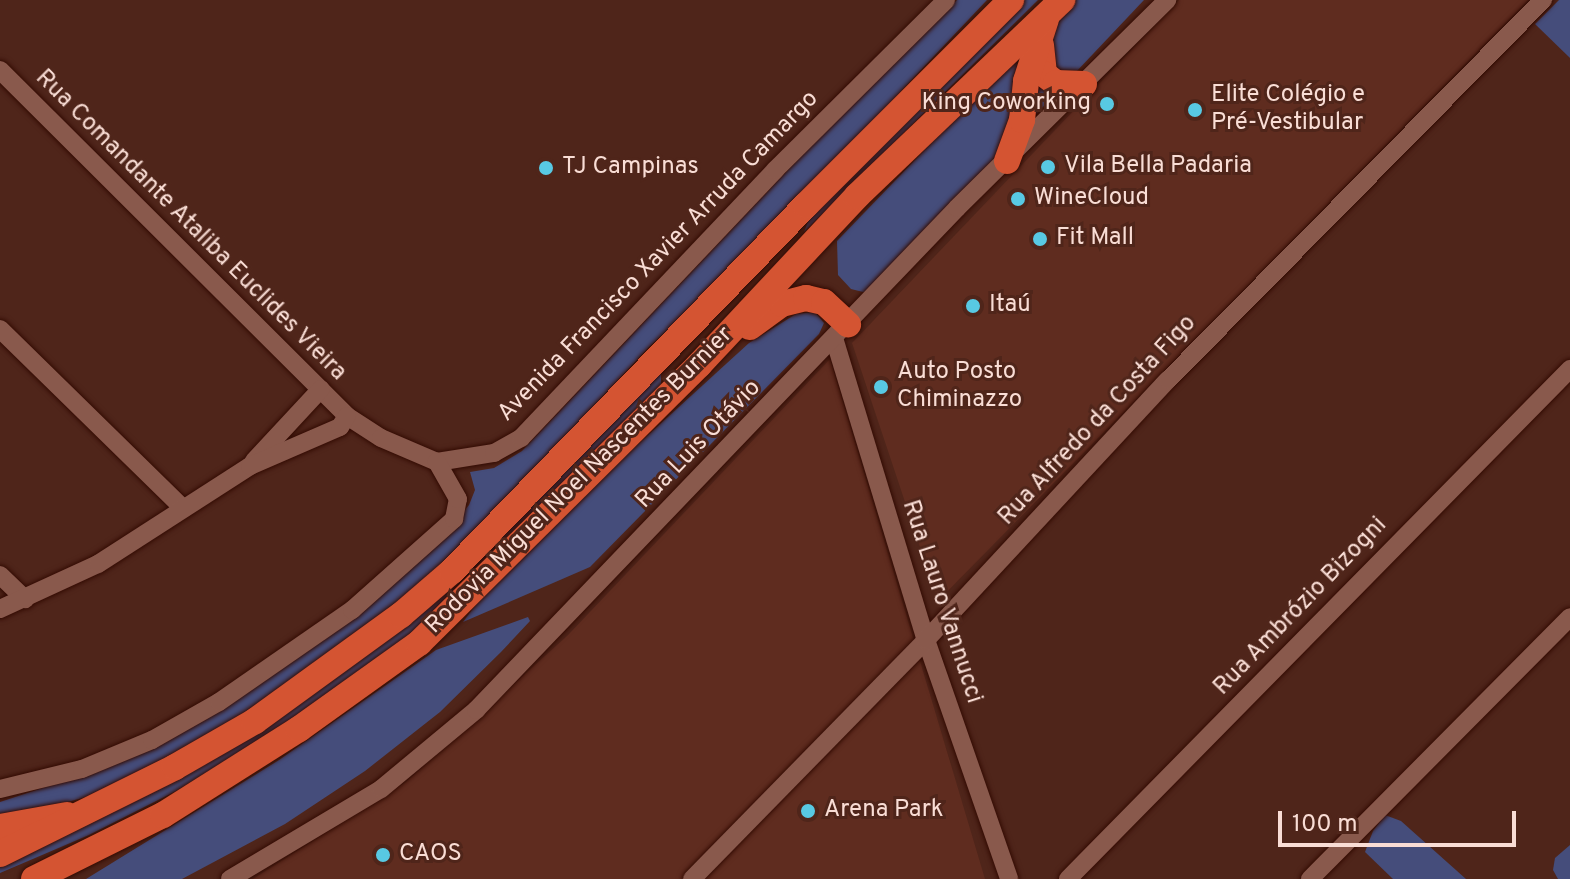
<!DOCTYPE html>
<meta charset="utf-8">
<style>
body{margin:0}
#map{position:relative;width:1570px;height:879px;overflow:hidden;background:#4f251a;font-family:Overpass,sans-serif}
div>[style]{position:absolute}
.built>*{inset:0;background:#5f2c1f}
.green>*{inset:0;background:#454d7b}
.roads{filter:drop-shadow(0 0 2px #330b03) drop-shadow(0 0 2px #330b03)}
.minor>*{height:18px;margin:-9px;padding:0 9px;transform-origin:9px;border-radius:9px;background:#89594c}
.highway>*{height:26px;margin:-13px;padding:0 13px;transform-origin:13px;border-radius:13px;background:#d45432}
.dots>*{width:22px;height:22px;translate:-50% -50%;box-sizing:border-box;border:4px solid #4f251a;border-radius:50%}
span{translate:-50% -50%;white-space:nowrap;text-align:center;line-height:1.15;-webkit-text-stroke:6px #4f251a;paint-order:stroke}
.poi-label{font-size:24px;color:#f9ddd5}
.left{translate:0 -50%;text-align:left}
.right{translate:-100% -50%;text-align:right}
.street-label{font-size:24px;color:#f9ddd5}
.scale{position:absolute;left:1278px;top:811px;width:238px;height:36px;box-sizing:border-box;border:4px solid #f9ddd5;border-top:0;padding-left:10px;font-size:24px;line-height:28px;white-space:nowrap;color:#f9ddd5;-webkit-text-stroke:6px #4f251a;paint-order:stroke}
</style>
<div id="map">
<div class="built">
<div style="clip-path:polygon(1179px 0,1528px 0,938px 601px,852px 343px)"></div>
<div style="clip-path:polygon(830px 359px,985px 879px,253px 879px,406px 782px,568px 635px)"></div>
</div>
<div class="green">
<div style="clip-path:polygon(957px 0,987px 0,729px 273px,649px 347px,490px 516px,404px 600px,275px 700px,101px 793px,0 820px,0 802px,97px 770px,212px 714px,452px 526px,469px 505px,475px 490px,470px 472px,494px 468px,522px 451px,823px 133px)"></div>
<div style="clip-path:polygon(1021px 0,1038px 0,804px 232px,809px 219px)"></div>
<div style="clip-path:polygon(1069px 0,1144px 0,867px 293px,851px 289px,838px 275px,837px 241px)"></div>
<div style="clip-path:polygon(1559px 0,1570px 0,1570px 58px,1535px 24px)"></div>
<div style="clip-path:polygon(815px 312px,824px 323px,819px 334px,590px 567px,463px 622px,486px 591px,590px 488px,749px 343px,796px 314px)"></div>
<div style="clip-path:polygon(661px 369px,661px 385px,395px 651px,333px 695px,176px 791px,89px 835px,0 873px,0 863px,256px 727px)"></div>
<div style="clip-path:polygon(528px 617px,530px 621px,501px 652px,440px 712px,365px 771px,285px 824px,182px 879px,86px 879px,279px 760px,436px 650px)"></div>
<div style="clip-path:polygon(1385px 815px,1401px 821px,1466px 879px,1393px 879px,1365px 852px,1373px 831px)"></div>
<div style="clip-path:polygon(1570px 845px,1570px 879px,1558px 879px,1553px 870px,1555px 858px)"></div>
</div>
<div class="roads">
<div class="minor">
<div style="left:0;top:70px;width:490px;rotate:44.9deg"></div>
<div style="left:347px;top:416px;width:40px;rotate:32.9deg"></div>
<div style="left:381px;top:438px;width:61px;rotate:23.2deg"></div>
<div style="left:437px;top:462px;width:58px;rotate:-9deg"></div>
<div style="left:494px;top:453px;width:31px;rotate:-29deg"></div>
<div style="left:521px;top:438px;width:369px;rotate:-46.5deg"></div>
<div style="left:775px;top:170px;width:241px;rotate:-44.8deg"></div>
<div style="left:0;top:329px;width:256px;rotate:44.4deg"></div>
<div style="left:834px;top:338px;width:316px;rotate:73.1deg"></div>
<div style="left:926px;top:640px;width:253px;rotate:70.8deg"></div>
<div style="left:254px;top:461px;width:98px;rotate:-47.1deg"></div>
<div style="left:0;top:575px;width:35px;rotate:44deg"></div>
<div style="left:0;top:609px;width:108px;rotate:-24.7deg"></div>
<div style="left:98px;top:564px;width:181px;rotate:-32.8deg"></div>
<div style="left:250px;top:466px;width:98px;rotate:-23.4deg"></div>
<div style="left:340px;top:427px;width:13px;rotate:-58deg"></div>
<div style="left:0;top:789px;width:84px;rotate:-13.7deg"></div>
<div style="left:82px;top:769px;width:76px;rotate:-22.5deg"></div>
<div style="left:152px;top:740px;width:77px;rotate:-29.6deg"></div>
<div style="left:219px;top:702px;width:162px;rotate:-34.7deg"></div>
<div style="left:352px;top:610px;width:137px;rotate:-41.7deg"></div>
<div style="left:454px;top:519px;width:20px;rotate:-79deg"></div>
<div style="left:458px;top:499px;width:43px;rotate:-119.6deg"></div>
<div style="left:230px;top:879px;width:176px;rotate:-30.8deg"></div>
<div style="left:381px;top:789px;width:124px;rotate:-39.7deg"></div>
<div style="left:476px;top:710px;width:695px;rotate:-46.22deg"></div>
<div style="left:957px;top:208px;width:296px;rotate:-44.7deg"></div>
<div style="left:692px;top:879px;width:334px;rotate:-45.6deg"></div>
<div style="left:926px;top:640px;width:355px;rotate:-47.1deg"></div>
<div style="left:1168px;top:380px;width:534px;rotate:-45.38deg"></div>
<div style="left:1068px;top:879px;width:716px;rotate:-45.45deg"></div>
<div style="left:1310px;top:879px;width:369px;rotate:-45.2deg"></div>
</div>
<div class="highway">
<div style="left:1041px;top:45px;width:29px;rotate:84deg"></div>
<div style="left:1044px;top:74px;width:15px;rotate:37deg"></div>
<div style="left:1056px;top:83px;width:28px;rotate:2deg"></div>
<div style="left:1007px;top:161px;width:44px;rotate:-69.9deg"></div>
<div style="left:1022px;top:120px;width:39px;rotate:-84deg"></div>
<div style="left:1026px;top:81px;width:65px;rotate:-72.1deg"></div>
<div style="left:750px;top:327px;width:39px;rotate:-36deg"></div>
<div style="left:782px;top:304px;width:25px;rotate:-14deg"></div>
<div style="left:806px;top:298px;width:18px;rotate:13deg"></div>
<div style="left:824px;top:302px;width:33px;rotate:43deg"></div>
<div style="left:0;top:827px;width:68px;rotate:-10.2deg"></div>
<div style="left:0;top:854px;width:195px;rotate:-26.4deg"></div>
<div style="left:175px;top:767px;width:92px;rotate:-29.9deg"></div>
<div style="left:255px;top:721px;width:180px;rotate:-36deg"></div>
<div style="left:401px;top:615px;width:67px;rotate:-40.8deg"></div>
<div style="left:452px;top:571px;width:509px;rotate:-45.95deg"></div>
<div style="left:806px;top:205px;width:290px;rotate:-45deg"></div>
<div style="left:34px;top:879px;width:144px;rotate:-26.4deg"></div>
<div style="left:163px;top:815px;width:161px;rotate:-32.3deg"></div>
<div style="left:299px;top:729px;width:148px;rotate:-35.6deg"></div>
<div style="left:419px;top:643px;width:395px;rotate:-44.8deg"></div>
<div style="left:699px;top:365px;width:231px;rotate:-46.9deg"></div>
<div style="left:857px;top:196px;width:284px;rotate:-43.7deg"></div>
</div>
</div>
<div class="dots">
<div style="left:1107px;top:104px;background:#58c9e3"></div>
<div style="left:1195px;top:110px;background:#58c9e3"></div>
<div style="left:1048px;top:167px;background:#58c9e3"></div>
<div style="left:546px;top:168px;background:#58c9e3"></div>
<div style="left:1018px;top:199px;background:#58c9e3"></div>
<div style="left:1040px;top:239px;background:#58c9e3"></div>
<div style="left:973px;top:306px;background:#58c9e3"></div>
<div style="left:881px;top:387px;background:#58c9e3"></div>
<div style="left:808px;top:811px;background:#58c9e3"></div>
<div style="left:383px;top:855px;background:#58c9e3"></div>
</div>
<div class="poi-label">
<span class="left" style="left:1211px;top:110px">Elite Colégio e<br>Pré-Vestibular</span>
<span class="right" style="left:1091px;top:104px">King Coworking</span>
<span class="left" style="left:1064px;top:167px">Vila Bella Padaria</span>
<span class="left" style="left:562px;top:168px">TJ Campinas</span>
<span class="left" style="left:1034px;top:199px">WineCloud</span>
<span class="left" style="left:1056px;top:239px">Fit Mall</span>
<span class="left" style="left:989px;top:306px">Itaú</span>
<span class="left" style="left:897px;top:387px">Auto Posto<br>Chiminazzo</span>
<span class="left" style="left:824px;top:811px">Arena Park</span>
<span class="left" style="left:399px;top:855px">CAOS</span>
</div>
<div class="street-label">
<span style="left:190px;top:226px;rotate:45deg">Rua Comandante Ataliba Euclides Vieira</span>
<span style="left:659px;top:257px;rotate:-46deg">Avenida Francisco Xavier Arruda Camargo</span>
<span style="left:1098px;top:421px;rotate:-47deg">Rua Alfredo da Costa Figo</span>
<span style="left:699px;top:445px;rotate:-46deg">Rua Luis Otávio</span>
<span style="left:580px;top:481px;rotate:-45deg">Rodovia Miguel Noel Nascentes Burnier</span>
<span style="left:941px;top:602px;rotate:72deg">Rua Lauro Vannucci</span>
<span style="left:1301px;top:607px;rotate:-46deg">Rua Ambrózio Bizogni</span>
</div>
<div class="scale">100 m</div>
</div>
